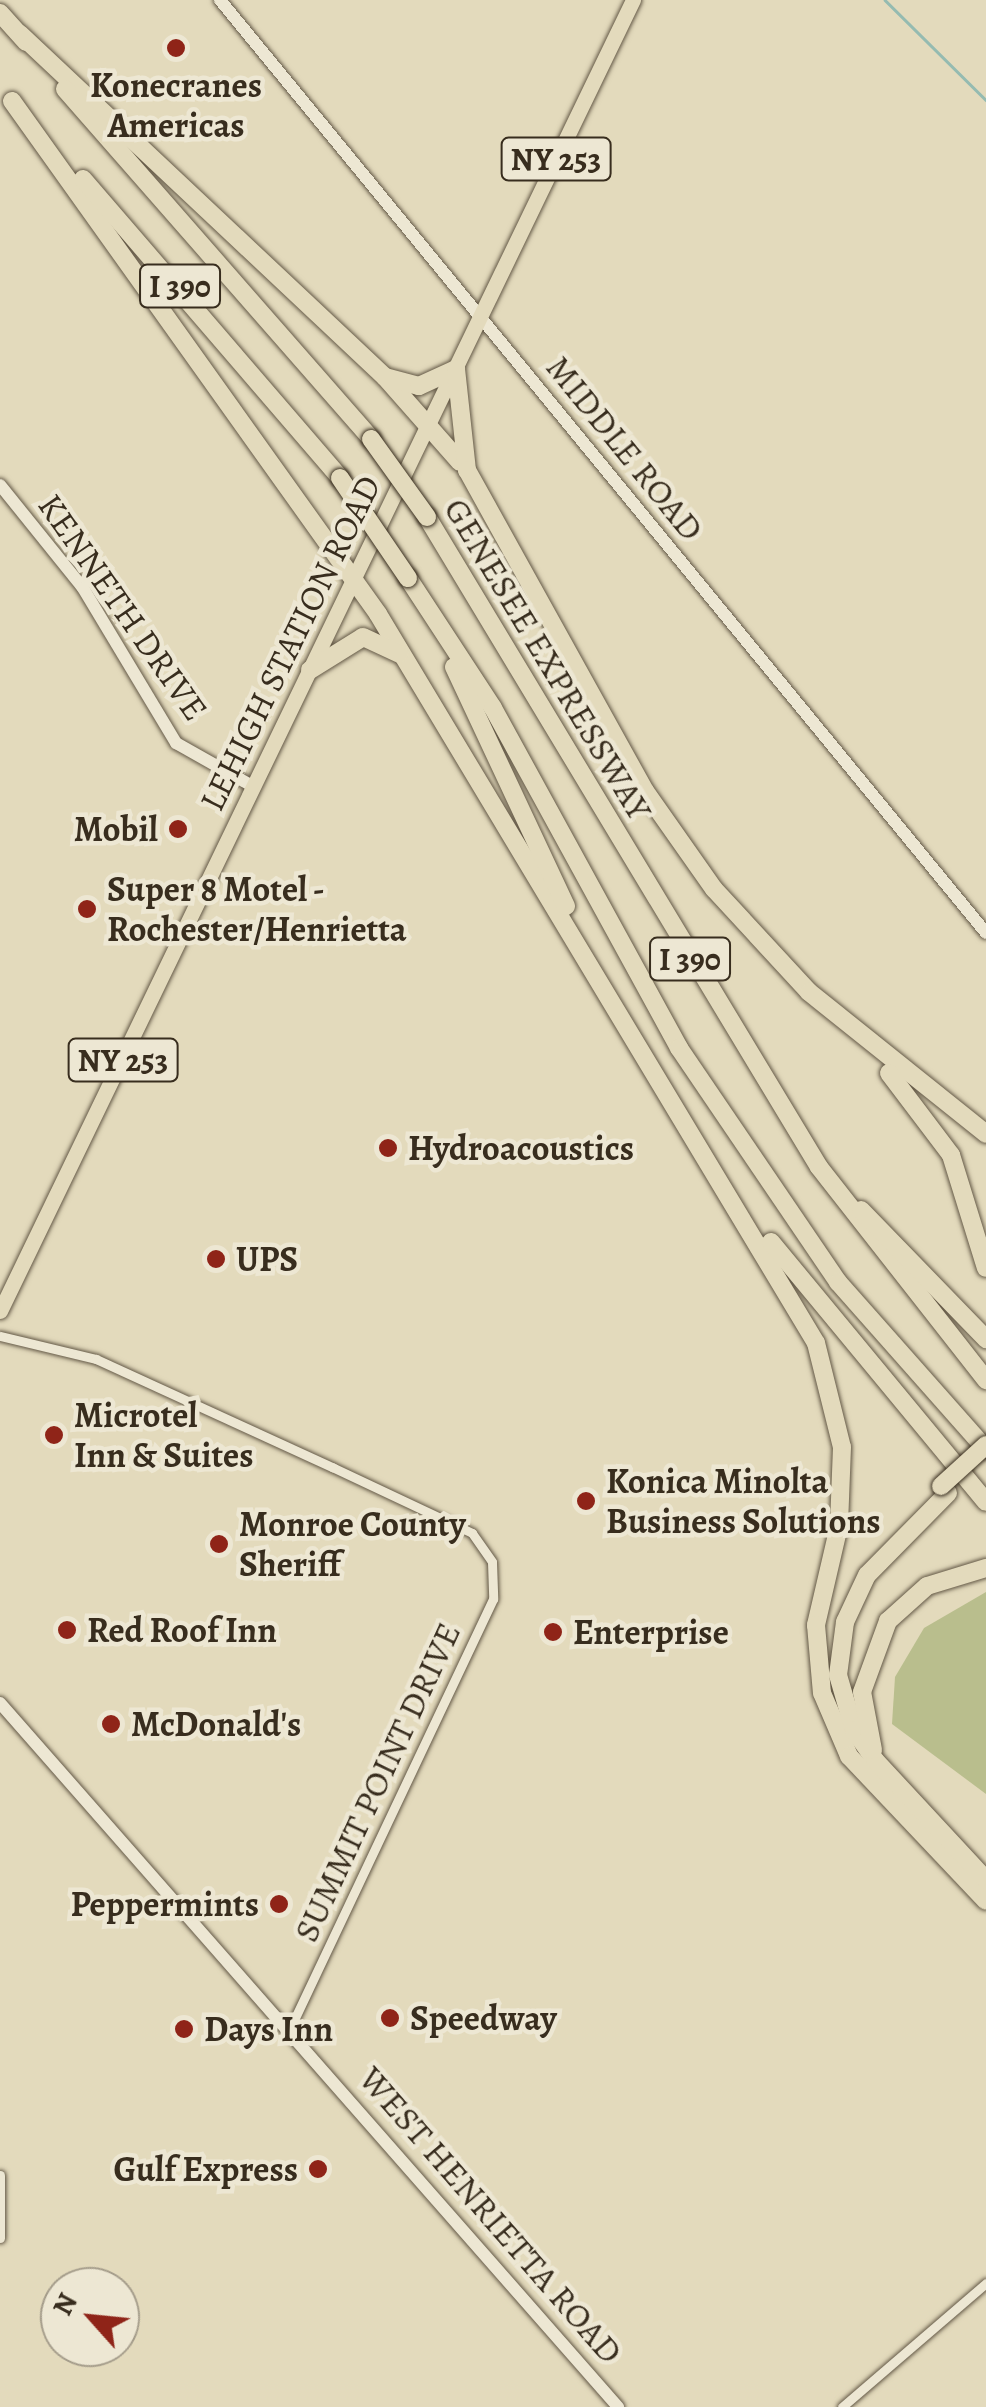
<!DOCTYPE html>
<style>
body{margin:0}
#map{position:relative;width:986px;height:2407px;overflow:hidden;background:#e3dabc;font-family:Alegreya,serif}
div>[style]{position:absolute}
.green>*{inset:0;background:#b9be8d}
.stream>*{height:2.5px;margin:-1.25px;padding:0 1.25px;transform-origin:1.25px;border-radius:1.25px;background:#95bbb1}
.roads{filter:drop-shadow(0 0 2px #635846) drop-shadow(0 0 2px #635846)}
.street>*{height:9px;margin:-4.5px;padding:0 4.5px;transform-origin:4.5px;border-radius:4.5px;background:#ede7d3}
.secondary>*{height:12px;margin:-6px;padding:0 6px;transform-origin:6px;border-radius:6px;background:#ede7d3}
.primary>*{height:15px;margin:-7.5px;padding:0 7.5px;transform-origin:7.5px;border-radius:7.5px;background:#e3dabc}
.highway>*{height:18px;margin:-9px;padding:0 9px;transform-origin:9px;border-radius:9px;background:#e3dabc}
.bridges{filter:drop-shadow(0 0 2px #382d1e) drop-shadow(0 0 2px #382d1e)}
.highway-bridge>*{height:18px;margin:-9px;padding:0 9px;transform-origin:9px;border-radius:9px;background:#e3dabc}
.dots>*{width:28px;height:28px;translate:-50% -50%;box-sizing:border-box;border:5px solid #ede7d3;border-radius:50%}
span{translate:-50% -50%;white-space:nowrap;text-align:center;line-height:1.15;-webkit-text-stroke:9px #ede7d3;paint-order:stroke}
.shield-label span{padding:2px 8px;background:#ede7d3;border:2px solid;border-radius:8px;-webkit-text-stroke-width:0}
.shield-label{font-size:32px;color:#382d1e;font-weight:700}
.poi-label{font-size:35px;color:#382d1e;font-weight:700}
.right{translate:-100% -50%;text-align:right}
.left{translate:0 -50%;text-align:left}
.street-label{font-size:35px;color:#382d1e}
.north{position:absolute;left:40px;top:2267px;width:100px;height:100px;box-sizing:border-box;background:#ede7d3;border:2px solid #a59d8b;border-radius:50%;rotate:297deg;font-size:28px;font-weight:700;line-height:40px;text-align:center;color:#382d1e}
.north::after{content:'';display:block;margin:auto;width:35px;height:45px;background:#8f2418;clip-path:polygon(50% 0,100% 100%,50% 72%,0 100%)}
</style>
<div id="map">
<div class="green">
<div style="clip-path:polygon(986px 1592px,986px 1794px,892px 1724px,895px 1677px,924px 1628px)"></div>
</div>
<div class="stream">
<div style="left:885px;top:0;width:142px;rotate:44.7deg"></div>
</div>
<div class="roads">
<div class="street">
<div style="left:0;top:1336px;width:99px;rotate:13.5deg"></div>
<div style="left:96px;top:1359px;width:260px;rotate:24.6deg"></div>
<div style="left:332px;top:1467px;width:155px;rotate:25.2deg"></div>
<div style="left:472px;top:1533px;width:35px;rotate:55deg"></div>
<div style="left:492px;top:1562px;width:37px;rotate:88deg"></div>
<div style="left:493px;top:1599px;width:477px;rotate:115.3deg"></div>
<div style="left:0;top:2175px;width:63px;rotate:90deg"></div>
<div style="left:842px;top:2407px;width:190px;rotate:-40.7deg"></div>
</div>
<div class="secondary">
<div style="left:220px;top:0;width:1207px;rotate:50.61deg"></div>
<div style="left:0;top:485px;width:132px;rotate:51.1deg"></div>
<div style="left:83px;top:588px;width:181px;rotate:59deg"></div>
<div style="left:176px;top:743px;width:90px;rotate:29.4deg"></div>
<div style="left:0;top:1703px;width:937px;rotate:48.72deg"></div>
</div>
<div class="primary">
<div style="left:0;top:1311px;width:1456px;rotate:-64.23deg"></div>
</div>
<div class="highway">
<div style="left:0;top:13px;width:39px;rotate:48deg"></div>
<div style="left:20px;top:34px;width:501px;rotate:43.22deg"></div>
<div style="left:385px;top:377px;width:113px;rotate:48.6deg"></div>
<div style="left:65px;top:89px;width:465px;rotate:48.8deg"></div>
<div style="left:12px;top:101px;width:630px;rotate:54.49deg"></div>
<div style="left:378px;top:614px;width:850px;rotate:59deg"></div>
<div style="left:816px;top:1343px;width:107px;rotate:76deg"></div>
<div style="left:842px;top:1447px;width:79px;rotate:92.2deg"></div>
<div style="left:839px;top:1526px;width:102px;rotate:103.1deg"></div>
<div style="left:816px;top:1625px;width:68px;rotate:85deg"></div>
<div style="left:822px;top:1693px;width:69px;rotate:66.8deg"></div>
<div style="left:849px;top:1756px;width:199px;rotate:46.6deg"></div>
<div style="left:83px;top:179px;width:394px;rotate:49.3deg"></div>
<div style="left:385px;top:377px;width:35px;rotate:15deg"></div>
<div style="left:419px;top:386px;width:41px;rotate:-24.7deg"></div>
<div style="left:456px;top:369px;width:102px;rotate:83.8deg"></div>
<div style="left:467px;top:470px;width:367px;rotate:61deg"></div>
<div style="left:645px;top:791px;width:120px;rotate:54.9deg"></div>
<div style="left:714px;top:889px;width:140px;rotate:47.3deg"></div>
<div style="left:809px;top:992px;width:227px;rotate:38.7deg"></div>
<div style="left:427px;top:517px;width:759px;rotate:58.91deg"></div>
<div style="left:819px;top:1167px;width:271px;rotate:51.9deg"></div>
<div style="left:408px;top:578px;width:155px;rotate:56.8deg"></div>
<div style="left:493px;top:708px;width:388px;rotate:61.3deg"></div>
<div style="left:679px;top:1048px;width:283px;rotate:55.8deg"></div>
<div style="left:838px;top:1282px;width:223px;rotate:48.5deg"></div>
<div style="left:454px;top:667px;width:264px;rotate:64.9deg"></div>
<div style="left:310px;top:670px;width:62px;rotate:-31.9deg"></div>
<div style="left:363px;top:637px;width:40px;rotate:25deg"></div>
<div style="left:889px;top:1073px;width:103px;rotate:52.9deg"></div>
<div style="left:951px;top:1155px;width:118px;rotate:72.8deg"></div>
<div style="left:861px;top:1210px;width:180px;rotate:45.9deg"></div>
<div style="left:771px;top:1242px;width:337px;rotate:50.4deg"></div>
<div style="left:948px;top:1493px;width:115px;rotate:134.6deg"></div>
<div style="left:867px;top:1575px;width:52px;rotate:115.1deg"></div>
<div style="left:845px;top:1622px;width:53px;rotate:97.5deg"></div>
<div style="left:838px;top:1675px;width:57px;rotate:73.8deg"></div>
<div style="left:854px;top:1730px;width:37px;rotate:55deg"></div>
<div style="left:875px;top:1760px;width:163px;rotate:47.2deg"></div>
<div style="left:873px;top:1750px;width:59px;rotate:-100.7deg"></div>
<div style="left:862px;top:1692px;width:76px;rotate:-69.9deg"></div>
<div style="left:888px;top:1621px;width:52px;rotate:-41.9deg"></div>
<div style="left:927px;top:1586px;width:62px;rotate:-17deg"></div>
</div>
</div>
<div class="bridges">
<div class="highway-bridge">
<div style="left:371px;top:439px;width:96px;rotate:54.3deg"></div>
<div style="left:340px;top:478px;width:121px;rotate:55.8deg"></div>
<div style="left:941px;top:1486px;width:61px;rotate:-42.3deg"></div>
</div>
</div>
<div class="dots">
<div style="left:176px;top:48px;background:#8f2418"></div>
<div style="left:178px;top:829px;background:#8f2418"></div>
<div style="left:87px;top:909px;background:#8f2418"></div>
<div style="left:388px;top:1148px;background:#8f2418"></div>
<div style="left:216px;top:1259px;background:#8f2418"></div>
<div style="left:54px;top:1435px;background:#8f2418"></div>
<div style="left:586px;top:1501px;background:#8f2418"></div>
<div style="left:219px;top:1544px;background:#8f2418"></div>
<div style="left:67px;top:1630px;background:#8f2418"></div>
<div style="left:553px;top:1632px;background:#8f2418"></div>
<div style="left:111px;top:1724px;background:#8f2418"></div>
<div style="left:279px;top:1904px;background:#8f2418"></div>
<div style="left:390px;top:2018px;background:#8f2418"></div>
<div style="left:184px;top:2029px;background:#8f2418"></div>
<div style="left:318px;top:2169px;background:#8f2418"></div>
</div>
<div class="shield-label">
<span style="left:556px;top:159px">NY 253</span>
<span style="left:180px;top:286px">I 390</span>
<span style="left:690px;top:959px">I 390</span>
<span style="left:123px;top:1060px">NY 253</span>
</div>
<div class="poi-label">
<span style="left:176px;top:105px">Konecranes<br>Americas</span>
<span class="right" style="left:158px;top:829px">Mobil</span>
<span class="left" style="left:107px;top:909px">Super 8 Motel -<br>Rochester/Henrietta</span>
<span class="left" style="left:408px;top:1148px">Hydroacoustics</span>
<span class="left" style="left:236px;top:1259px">UPS</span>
<span class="left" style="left:74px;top:1435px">Microtel<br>Inn &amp; Suites</span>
<span class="left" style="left:606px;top:1501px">Konica Minolta<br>Business Solutions</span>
<span class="left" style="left:239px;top:1544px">Monroe County<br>Sheriff</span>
<span class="left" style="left:87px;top:1630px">Red Roof Inn</span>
<span class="left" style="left:573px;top:1632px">Enterprise</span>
<span class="left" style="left:131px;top:1724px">McDonald's</span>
<span class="right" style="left:259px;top:1904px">Peppermints</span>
<span class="left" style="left:410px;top:2018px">Speedway</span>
<span class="left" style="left:204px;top:2029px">Days Inn</span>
<span class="right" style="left:298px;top:2169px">Gulf Express</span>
</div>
<div class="street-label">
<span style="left:625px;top:448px;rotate:51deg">MIDDLE ROAD</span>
<span style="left:123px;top:607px;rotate:55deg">KENNETH DRIVE</span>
<span style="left:290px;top:643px;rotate:-64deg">LEHIGH STATION ROAD</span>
<span style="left:548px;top:659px;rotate:59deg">GENESEE EXPRESSWAY</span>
<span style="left:377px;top:1782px;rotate:-65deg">SUMMIT POINT DRIVE</span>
<span style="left:491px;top:2215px;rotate:49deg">WEST HENRIETTA ROAD</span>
</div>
<div class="north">N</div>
</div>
